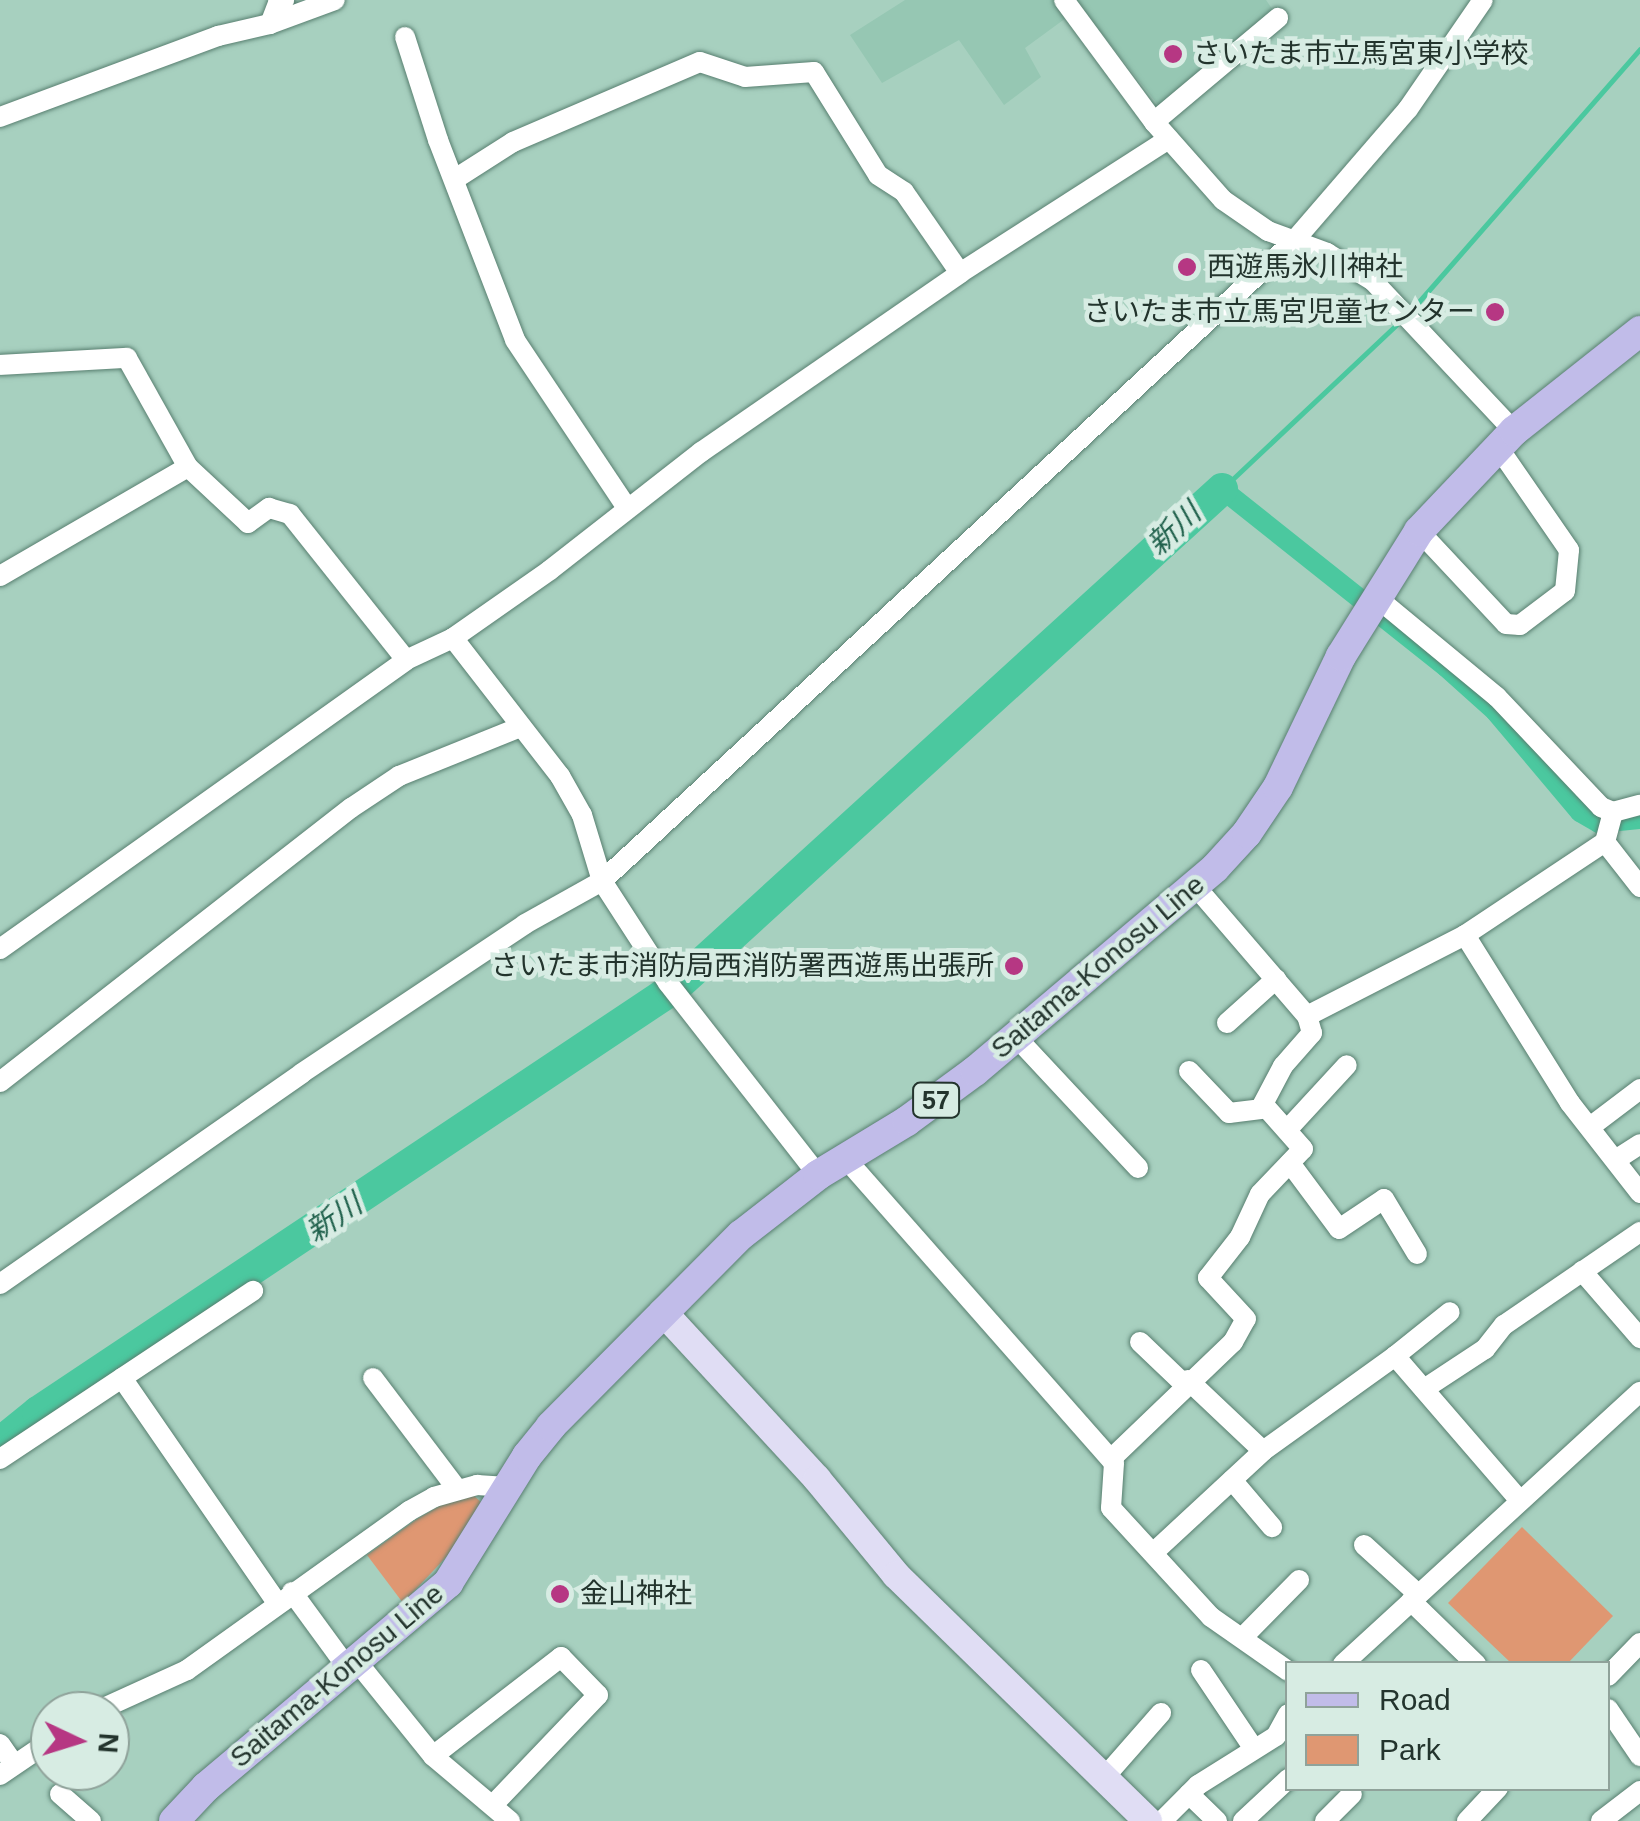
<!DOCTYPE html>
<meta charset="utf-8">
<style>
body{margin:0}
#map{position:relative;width:1640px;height:1821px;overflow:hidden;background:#a7d0bf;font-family:Arial,"Noto Sans JP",sans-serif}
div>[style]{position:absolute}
.built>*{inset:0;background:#96c7b3}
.green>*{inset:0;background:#df9772}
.stream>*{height:5px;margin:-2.5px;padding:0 2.5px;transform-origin:2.5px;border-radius:2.5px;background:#4bc89f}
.canal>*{height:20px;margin:-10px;padding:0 10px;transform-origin:10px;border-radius:10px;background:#4bc89f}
.river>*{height:32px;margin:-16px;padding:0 16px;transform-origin:16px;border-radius:16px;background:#4bc89f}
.roads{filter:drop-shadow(0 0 2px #587f70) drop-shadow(0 0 2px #587f70)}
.street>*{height:20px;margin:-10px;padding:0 10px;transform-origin:10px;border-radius:10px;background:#fff}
.secondary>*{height:28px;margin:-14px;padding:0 14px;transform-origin:14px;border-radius:14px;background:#e0ddf4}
.primary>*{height:30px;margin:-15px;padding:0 15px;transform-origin:15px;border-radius:15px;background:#c1bce9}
.dots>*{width:28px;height:28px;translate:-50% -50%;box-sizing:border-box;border:5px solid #d7ece3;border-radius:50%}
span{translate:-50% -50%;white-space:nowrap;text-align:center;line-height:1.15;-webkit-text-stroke:9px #d7ece3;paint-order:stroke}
.shield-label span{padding:2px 8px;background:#d7ece3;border:2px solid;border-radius:8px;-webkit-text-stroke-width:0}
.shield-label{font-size:25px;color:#23342d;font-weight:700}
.poi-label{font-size:28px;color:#23342d}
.left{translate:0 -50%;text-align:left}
.right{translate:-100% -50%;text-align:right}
.street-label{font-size:28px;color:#23342d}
.water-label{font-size:30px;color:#20614c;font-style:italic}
.legend{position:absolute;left:1285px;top:1661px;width:325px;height:130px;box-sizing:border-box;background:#d7ece3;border:2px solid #8fa29a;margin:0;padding:12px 18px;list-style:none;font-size:30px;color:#23342d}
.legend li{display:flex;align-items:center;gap:20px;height:50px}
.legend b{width:50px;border:2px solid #8fa29a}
.north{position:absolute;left:30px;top:1691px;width:100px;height:100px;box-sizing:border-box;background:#d7ece3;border:2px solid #8fa29a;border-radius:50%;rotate:94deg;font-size:28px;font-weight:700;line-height:40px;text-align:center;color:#23342d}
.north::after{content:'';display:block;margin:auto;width:35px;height:45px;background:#b63783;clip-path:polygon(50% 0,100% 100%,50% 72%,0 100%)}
</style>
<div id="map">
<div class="built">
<div style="clip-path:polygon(905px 0,1266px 0,1275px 13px,1163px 111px,1081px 7px,1025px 48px,1041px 77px,1004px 105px,959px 40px,882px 83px,850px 35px)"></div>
</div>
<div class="green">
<div style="clip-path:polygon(472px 1494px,482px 1503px,449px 1554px,403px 1603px,367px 1555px,417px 1519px,450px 1500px)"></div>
<div style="clip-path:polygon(1522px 1527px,1613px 1616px,1568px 1663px,1511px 1663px,1448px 1603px)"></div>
</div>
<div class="stream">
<div style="left:1408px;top:314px;width:352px;rotate:-48.8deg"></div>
<div style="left:1222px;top:489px;width:245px;rotate:-43.3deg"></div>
</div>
<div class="canal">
<div style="left:1222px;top:489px;width:286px;rotate:38.5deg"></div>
<div style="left:1446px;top:667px;width:66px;rotate:41.9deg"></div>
<div style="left:1495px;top:711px;width:132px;rotate:49.9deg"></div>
<div style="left:1580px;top:812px;width:22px;rotate:30deg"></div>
<div style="left:1599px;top:823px;width:41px;rotate:-5.6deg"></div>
</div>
<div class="river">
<div style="left:681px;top:982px;width:732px;rotate:-42.34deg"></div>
<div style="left:0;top:1443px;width:49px;rotate:-39.2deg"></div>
<div style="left:38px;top:1412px;width:757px;rotate:-33.69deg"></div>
</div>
<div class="roads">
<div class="street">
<div style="left:1064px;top:0;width:152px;rotate:53.6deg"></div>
<div style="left:1154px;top:122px;width:104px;rotate:48.5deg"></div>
<div style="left:1223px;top:200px;width:55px;rotate:34.6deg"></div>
<div style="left:1268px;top:231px;width:63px;rotate:20.4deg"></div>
<div style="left:1327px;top:253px;width:54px;rotate:31.3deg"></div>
<div style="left:1373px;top:281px;width:206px;rotate:46.8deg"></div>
<div style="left:270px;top:24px;width:22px;rotate:-69deg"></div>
<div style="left:278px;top:3px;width:7px;rotate:-27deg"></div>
<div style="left:405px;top:37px;width:108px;rotate:72.2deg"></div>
<div style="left:438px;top:140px;width:214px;rotate:68.9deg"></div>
<div style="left:515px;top:340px;width:202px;rotate:56.3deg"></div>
<div style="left:0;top:117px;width:233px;rotate:-20.4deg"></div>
<div style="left:218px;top:36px;width:53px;rotate:-13deg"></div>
<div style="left:270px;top:24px;width:69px;rotate:-20.3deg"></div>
<div style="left:1154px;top:122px;width:162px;rotate:-40deg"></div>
<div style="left:455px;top:179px;width:69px;rotate:-32.5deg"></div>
<div style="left:513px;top:142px;width:203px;rotate:-23.2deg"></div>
<div style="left:700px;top:62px;width:47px;rotate:18.4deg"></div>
<div style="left:745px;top:77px;width:69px;rotate:-4.1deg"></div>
<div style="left:814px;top:72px;width:121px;rotate:58.1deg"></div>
<div style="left:878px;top:175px;width:31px;rotate:33deg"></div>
<div style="left:904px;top:192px;width:98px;rotate:55.3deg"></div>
<div style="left:0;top:365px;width:127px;rotate:-3.2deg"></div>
<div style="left:127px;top:358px;width:125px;rotate:60.8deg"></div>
<div style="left:1419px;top:531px;width:127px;rotate:46.9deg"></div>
<div style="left:1506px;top:624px;width:14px;rotate:4deg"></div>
<div style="left:1520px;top:625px;width:56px;rotate:-37.1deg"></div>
<div style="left:1565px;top:591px;width:41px;rotate:-84.4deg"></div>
<div style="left:1569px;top:550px;width:125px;rotate:-124.6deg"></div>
<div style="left:0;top:576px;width:217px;rotate:-30.1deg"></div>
<div style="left:188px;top:467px;width:82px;rotate:43deg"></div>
<div style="left:248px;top:523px;width:26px;rotate:-36deg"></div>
<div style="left:269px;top:508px;width:22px;rotate:16deg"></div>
<div style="left:290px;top:514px;width:186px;rotate:51.5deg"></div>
<div style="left:1376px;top:597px;width:157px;rotate:39.6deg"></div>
<div style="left:1497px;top:697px;width:151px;rotate:46.6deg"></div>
<div style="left:1601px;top:807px;width:13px;rotate:23deg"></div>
<div style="left:1613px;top:812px;width:28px;rotate:-15deg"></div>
<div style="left:453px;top:638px;width:175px;rotate:52.2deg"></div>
<div style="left:560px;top:776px;width:45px;rotate:60.6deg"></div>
<div style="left:582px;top:815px;width:69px;rotate:73.1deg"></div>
<div style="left:602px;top:881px;width:121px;rotate:57.1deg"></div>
<div style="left:668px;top:983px;width:244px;rotate:52deg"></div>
<div style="left:1605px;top:842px;width:57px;rotate:52.1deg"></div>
<div style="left:1196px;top:887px;width:170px;rotate:49.3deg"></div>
<div style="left:1307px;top:1016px;width:178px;rotate:-27.1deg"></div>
<div style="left:1465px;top:935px;width:168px;rotate:-33.6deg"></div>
<div style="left:1605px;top:842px;width:31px;rotate:-75deg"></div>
<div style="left:1465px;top:935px;width:198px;rotate:58deg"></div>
<div style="left:1570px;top:1103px;width:114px;rotate:52.1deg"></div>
<div style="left:0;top:949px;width:498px;rotate:-35.4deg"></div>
<div style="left:406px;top:660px;width:52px;rotate:-25.1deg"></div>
<div style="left:453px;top:638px;width:118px;rotate:-35deg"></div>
<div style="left:550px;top:570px;width:192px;rotate:-38deg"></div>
<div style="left:701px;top:452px;width:315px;rotate:-34.6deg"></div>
<div style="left:960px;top:273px;width:248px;rotate:-32.7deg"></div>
<div style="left:1227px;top:1023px;width:66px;rotate:-41.9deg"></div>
<div style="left:1016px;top:1037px;width:179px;rotate:47deg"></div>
<div style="left:1189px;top:1071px;width:58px;rotate:46.4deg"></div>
<div style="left:1229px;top:1113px;width:38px;rotate:-7deg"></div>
<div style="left:0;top:1082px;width:445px;rotate:-38deg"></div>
<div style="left:351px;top:808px;width:58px;rotate:-33.7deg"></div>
<div style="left:399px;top:776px;width:131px;rotate:-22deg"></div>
<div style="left:1590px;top:1127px;width:63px;rotate:-37.2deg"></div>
<div style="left:1287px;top:1130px;width:88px;rotate:-47.3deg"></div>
<div style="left:846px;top:1159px;width:405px;rotate:48.6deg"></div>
<div style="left:1114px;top:1463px;width:45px;rotate:93.8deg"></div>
<div style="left:1111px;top:1508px;width:148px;rotate:47.5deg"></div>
<div style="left:1211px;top:1617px;width:94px;rotate:35deg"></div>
<div style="left:1617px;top:1159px;width:27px;rotate:-33deg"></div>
<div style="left:1290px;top:1163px;width:82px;rotate:53.4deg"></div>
<div style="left:1339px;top:1229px;width:54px;rotate:-33.7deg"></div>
<div style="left:1384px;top:1199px;width:64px;rotate:59deg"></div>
<div style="left:1582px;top:1271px;width:89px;rotate:49.1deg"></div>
<div style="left:0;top:1284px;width:368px;rotate:-34.9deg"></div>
<div style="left:302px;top:1073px;width:268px;rotate:-33.7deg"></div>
<div style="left:525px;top:924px;width:88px;rotate:-29.2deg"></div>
<div style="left:602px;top:881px;width:943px;rotate:-42.76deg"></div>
<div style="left:1294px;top:241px;width:174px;rotate:-49.2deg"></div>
<div style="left:1408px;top:109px;width:132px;rotate:-55.5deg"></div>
<div style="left:1140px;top:1342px;width:61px;rotate:43.7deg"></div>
<div style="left:1395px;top:1356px;width:70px;rotate:-38.7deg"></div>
<div style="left:122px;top:1378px;width:273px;rotate:55.4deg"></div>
<div style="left:373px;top:1378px;width:139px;rotate:52.9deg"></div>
<div style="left:1188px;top:1380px;width:103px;rotate:43.4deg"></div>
<div style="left:1424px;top:1389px;width:73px;rotate:-33.3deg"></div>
<div style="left:1485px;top:1349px;width:31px;rotate:-52deg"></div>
<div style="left:1504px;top:1325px;width:165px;rotate:-34.4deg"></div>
<div style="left:0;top:1459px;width:304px;rotate:-33.6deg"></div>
<div style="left:1111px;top:1459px;width:169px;rotate:-43.8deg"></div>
<div style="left:1233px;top:1342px;width:26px;rotate:-61deg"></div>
<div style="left:1246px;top:1319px;width:56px;rotate:-132.8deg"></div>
<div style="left:1208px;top:1278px;width:52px;rotate:-52deg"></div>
<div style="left:1240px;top:1237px;width:47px;rotate:-65.1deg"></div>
<div style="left:1260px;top:1194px;width:62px;rotate:-46.3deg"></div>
<div style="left:1303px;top:1149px;width:60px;rotate:-131.6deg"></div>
<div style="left:1263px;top:1104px;width:43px;rotate:-62.2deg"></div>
<div style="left:1283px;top:1066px;width:44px;rotate:-48.7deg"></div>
<div style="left:1312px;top:1033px;width:18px;rotate:-106deg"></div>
<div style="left:1232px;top:1480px;width:62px;rotate:49.6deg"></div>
<div style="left:1364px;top:1545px;width:73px;rotate:42.2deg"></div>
<div style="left:1153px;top:1553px;width:150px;rotate:-42.8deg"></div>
<div style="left:1263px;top:1451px;width:163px;rotate:-35.7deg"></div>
<div style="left:1395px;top:1356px;width:191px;rotate:49.2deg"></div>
<div style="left:292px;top:1592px;width:97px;rotate:53.8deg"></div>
<div style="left:1411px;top:1601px;width:91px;rotate:44.1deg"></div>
<div style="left:1243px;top:1637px;width:80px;rotate:-45.5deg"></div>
<div style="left:358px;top:1663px;width:119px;rotate:51.1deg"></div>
<div style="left:433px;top:1756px;width:101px;rotate:40.2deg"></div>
<div style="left:1343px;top:1664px;width:403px;rotate:-42.5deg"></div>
<div style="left:1201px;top:1670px;width:95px;rotate:56.1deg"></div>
<div style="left:1608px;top:1676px;width:46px;rotate:-45.9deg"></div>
<div style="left:1608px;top:1709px;width:57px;rotate:55.8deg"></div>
<div style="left:97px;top:1711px;width:99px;rotate:-24.5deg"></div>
<div style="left:187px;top:1670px;width:273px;rotate:-35.6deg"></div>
<div style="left:409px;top:1511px;width:29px;rotate:-29deg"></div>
<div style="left:434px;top:1497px;width:45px;rotate:-15.6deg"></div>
<div style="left:477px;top:1485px;width:30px;rotate:4deg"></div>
<div style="left:0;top:1744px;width:24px;rotate:55deg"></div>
<div style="left:433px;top:1756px;width:162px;rotate:-37.7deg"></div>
<div style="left:561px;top:1657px;width:53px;rotate:45.8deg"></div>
<div style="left:598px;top:1695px;width:153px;rotate:133.7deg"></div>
<div style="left:0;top:1775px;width:60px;rotate:-34.2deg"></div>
<div style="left:1103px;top:1779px;width:88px;rotate:-48.7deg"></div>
<div style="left:60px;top:1794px;width:41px;rotate:41.1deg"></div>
<div style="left:1189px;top:1794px;width:39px;rotate:44deg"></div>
<div style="left:1162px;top:1821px;width:51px;rotate:-45deg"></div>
<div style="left:1198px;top:1785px;width:92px;rotate:-32.1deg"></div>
<div style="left:1276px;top:1736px;width:25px;rotate:-61deg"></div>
<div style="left:1243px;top:1821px;width:62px;rotate:-43deg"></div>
<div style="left:1325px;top:1821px;width:38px;rotate:-45deg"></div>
<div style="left:1467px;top:1821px;width:45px;rotate:-46.8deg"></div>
<div style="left:1601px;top:1821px;width:49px;rotate:-37.6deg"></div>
</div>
<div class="secondary">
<div style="left:663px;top:1312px;width:227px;rotate:47.3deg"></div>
<div style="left:817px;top:1479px;width:124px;rotate:50.5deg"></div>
<div style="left:896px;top:1575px;width:352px;rotate:44.3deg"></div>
</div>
<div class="primary">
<div style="left:174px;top:1821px;width:47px;rotate:-46.7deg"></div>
<div style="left:206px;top:1787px;width:317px;rotate:-40.1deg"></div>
<div style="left:448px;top:1583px;width:150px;rotate:-58.1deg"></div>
<div style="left:527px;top:1456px;width:38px;rotate:-51deg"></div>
<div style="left:551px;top:1426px;width:269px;rotate:-45.2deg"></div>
<div style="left:741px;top:1235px;width:98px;rotate:-37.9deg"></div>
<div style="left:818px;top:1175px;width:104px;rotate:-31.2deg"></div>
<div style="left:907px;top:1121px;width:84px;rotate:-36.3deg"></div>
<div style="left:975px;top:1071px;width:314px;rotate:-40.2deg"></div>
<div style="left:1215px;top:868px;width:47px;rotate:-47.6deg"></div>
<div style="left:1247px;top:833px;width:55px;rotate:-56deg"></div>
<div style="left:1278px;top:787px;width:145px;rotate:-64.3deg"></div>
<div style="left:1341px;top:656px;width:147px;rotate:-58deg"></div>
<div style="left:1419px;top:531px;width:138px;rotate:-46.5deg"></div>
<div style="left:1514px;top:431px;width:161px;rotate:-38.4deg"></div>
</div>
</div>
<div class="dots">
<div style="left:1173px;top:54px;background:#b63783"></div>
<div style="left:1187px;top:267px;background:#b63783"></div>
<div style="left:1495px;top:312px;background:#b63783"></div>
<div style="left:1014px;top:966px;background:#b63783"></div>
<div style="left:560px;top:1594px;background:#b63783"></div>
</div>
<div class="shield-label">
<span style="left:936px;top:1100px">57</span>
</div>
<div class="poi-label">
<span class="left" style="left:1193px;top:54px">さいたま市立馬宮東小学校</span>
<span class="left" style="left:1207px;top:267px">西遊馬氷川神社</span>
<span class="right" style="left:1475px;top:312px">さいたま市立馬宮児童センター</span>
<span class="right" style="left:994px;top:966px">さいたま市消防局西消防署西遊馬出張所</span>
<span class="left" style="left:580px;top:1594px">金山神社</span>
</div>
<div class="street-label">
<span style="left:1098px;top:967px;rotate:-40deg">Saitama-Konosu Line</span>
<span style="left:337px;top:1676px;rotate:-40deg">Saitama-Konosu Line</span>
</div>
<div class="water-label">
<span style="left:1174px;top:529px;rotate:-43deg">新川</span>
<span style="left:334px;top:1218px;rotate:-34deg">新川</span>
</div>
<ul class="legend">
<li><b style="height:12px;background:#c1bce9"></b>Road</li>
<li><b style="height:28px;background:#df9772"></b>Park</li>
</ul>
<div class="north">N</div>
</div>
